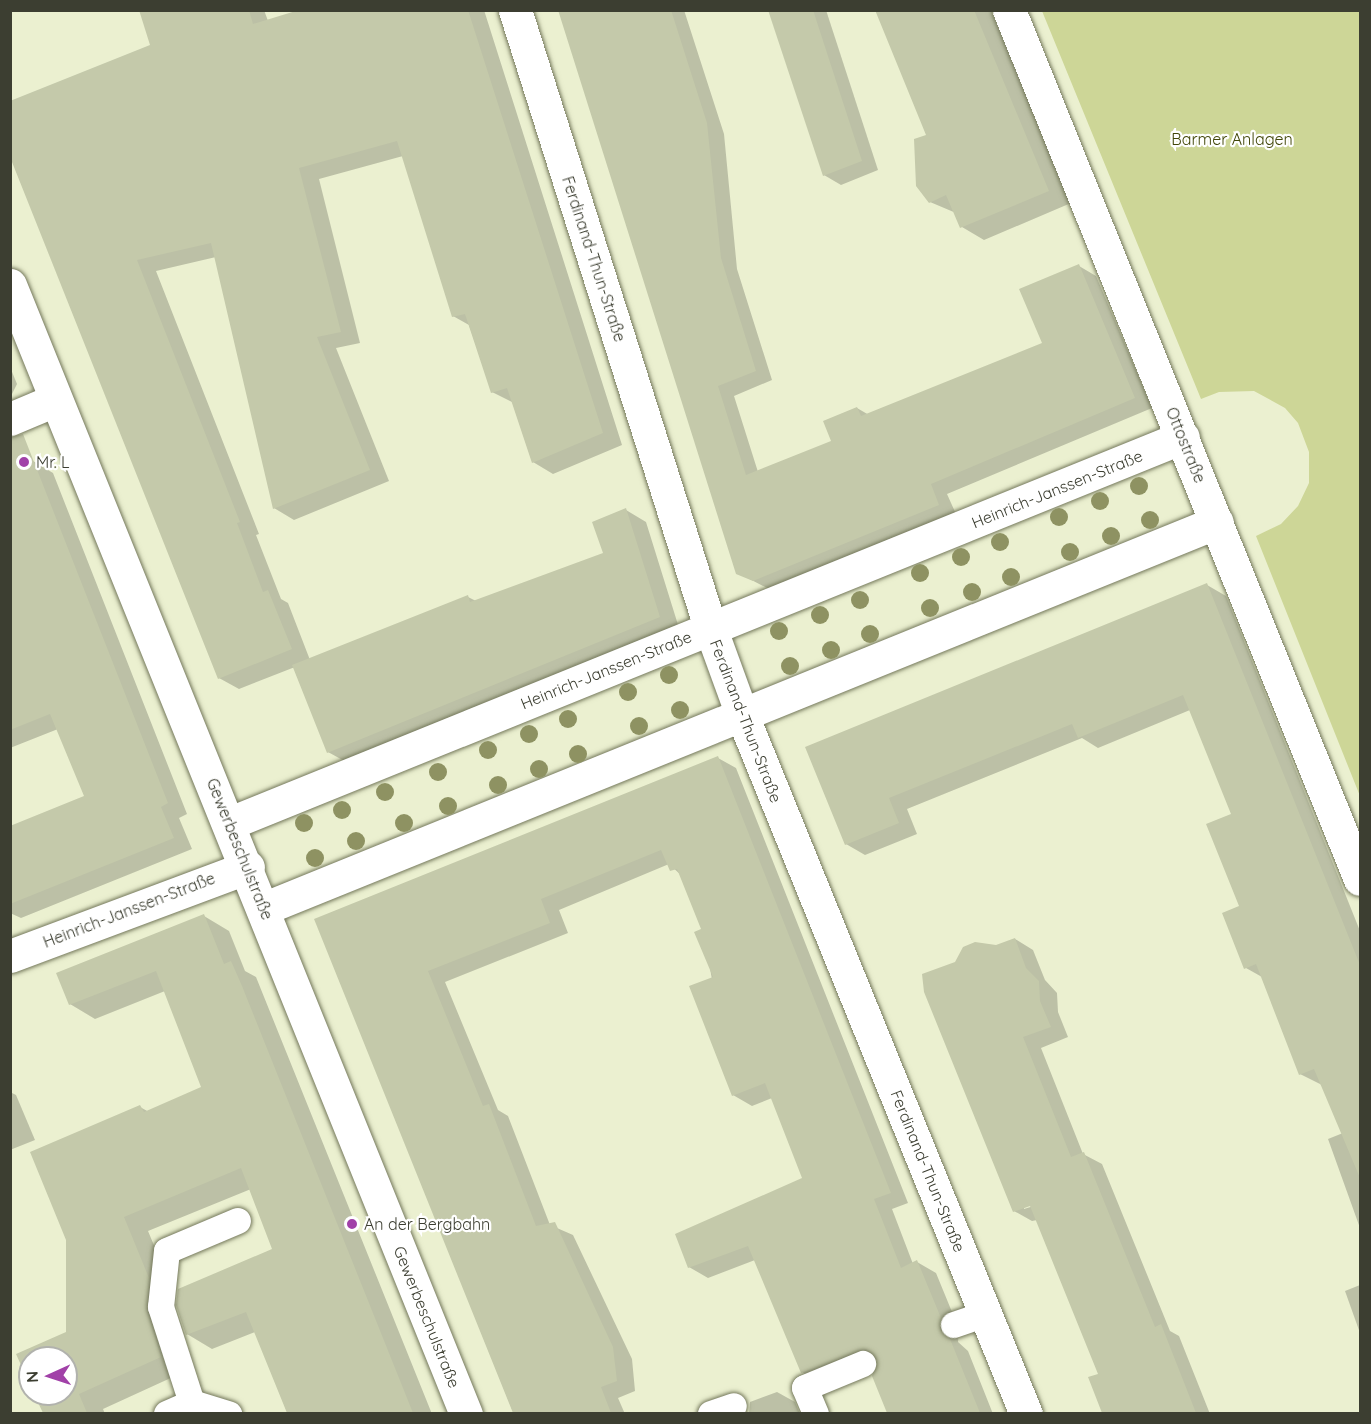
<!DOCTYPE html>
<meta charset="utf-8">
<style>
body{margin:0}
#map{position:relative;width:1371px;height:1424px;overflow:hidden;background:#ebf0d0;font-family:Quicksand,sans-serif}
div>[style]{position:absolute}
.green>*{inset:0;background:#cdd697}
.shadow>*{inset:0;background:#0003}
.building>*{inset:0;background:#c4c9aa}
.roads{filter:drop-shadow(0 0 2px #74785b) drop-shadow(0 0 2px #74785b)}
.service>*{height:26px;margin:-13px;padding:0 13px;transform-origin:13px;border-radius:13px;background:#fff}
.minor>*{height:33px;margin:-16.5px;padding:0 16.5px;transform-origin:16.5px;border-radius:16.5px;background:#fff}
.tertiary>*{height:33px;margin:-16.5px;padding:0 16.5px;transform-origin:16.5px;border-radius:16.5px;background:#fff}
.trees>*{width:18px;height:18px;margin:-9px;border-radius:50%;background:#8e9262}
.dots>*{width:16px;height:16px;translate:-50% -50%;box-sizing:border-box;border:3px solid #fff;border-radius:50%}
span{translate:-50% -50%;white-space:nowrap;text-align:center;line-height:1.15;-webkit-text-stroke:4.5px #fff;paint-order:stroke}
.park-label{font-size:16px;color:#414608}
.street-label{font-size:16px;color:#3c3e31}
.poi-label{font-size:16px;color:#3c3e31}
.left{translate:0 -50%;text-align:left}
.frame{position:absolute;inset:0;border:12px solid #3c3e31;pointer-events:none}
.north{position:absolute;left:18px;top:1346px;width:60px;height:60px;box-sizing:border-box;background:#fff;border:2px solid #b1b2ad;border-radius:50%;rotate:267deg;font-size:16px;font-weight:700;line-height:24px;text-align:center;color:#3c3e31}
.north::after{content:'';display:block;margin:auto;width:21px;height:27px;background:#a141a8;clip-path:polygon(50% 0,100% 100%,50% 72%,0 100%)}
</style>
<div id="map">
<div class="green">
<div style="clip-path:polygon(1042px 11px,1360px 11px,1360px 796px,1256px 536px,1281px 524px,1298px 506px,1309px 483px,1309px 452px,1298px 423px,1285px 408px,1254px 391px,1219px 392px,1201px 399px)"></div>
</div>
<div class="shadow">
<div style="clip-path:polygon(140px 10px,264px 10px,268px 21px,305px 10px,484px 10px,622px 445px,553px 474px,533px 462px,514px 403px,492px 392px,469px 325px,453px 316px,403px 156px,319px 179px,360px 343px,336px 348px,389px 481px,294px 520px,274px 508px,216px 257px,156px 271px,259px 534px,256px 535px,281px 599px,288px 603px,310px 660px,468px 597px,476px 601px,605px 554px,626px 510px,646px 522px,679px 628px,348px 763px,328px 752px,295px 667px,239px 689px,219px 678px,10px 153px,152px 46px)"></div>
<div style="clip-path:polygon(561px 10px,684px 10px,724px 134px,737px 269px,772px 380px,734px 396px,758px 472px,833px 442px,857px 408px,869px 415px,1044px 344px,1079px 266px,1096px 276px,1152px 408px,947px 494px,956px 514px,771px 590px,738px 573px)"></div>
<div style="clip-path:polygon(769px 10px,826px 10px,878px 170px,841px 185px,824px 175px)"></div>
<div style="clip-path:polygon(877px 10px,991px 10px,1071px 203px,984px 240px,962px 227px,956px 213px,930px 202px,928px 136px)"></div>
<div style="clip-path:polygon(10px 367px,17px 384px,10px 398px)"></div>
<div style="clip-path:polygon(33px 461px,53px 473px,187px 814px,179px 818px,192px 849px,21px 918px,10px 913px,10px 827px,85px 797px,58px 729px,10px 748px,10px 638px)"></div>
<div style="clip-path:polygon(1207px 585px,1226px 596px,1360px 931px,1360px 1228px,1328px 1139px,1343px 1133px,1322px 1085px,1300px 1074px,1262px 977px,1246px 968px,1233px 814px,1190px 710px,1098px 748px,1082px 738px,907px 809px,917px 834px,865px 855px,846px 844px,807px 748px)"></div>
<div style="clip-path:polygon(718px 758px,736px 768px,908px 1203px,892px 1209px,913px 1264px,917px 1262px,936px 1273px,959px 1329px,958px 1342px,968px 1351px,993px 1414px,889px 1414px,874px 1376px,877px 1360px,821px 1383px,802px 1372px,755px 1260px,708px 1278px,689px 1267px,804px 1179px,772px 1098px,752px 1106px,733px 1095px,703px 930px,682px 876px,669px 864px,559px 910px,568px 933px,445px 982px,498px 1110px,508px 1116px,550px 1225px,573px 1235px,632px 1359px,635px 1391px,618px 1398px,625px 1414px,514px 1414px,316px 920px)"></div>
<div style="clip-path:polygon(204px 916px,229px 931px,245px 971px,256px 977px,432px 1414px,288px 1414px,255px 1332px,212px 1349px,187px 1334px,274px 1250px,251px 1189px,148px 1231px,174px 1293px,171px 1327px,186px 1371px,103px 1409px,105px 1414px,45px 1414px,36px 1394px,66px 1394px,66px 1358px,30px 1358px,30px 1381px,18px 1355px,100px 1318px,140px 1107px,149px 1112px,203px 1088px,165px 991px,95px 1019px,70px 1004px)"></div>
<div style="clip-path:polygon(evenodd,1015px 939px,1033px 950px,1045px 980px,1057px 993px,1058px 1012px,1068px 1037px,1041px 1048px,1083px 1154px,1102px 1164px,1170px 1331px,1179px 1336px,1210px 1414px,1104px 1414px,1090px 1378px,1100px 1375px,1037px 1220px,1032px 1221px,1014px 1211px,997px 946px,1015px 939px,1037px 1205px,1024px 1209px,1024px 1206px,1037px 1205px)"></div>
<div style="clip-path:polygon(10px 1092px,16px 1095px,35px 1140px,10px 1150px)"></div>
<div style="clip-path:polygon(1360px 1285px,1360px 1333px,1345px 1291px)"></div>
<div style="clip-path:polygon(777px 1392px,795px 1402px,800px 1414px,749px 1414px,750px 1402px)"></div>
</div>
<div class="building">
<div style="clip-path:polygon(139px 10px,249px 10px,253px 24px,299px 10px,468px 10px,603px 433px,532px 463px,507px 388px,491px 393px,465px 314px,452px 317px,397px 141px,299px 168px,341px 332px,317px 337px,370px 470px,273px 509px,211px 243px,137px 260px,240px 522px,237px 523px,263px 592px,268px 590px,292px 649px,218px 679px,10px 157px,10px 101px,150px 45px)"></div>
<div style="clip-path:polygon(558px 10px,671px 10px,707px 123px,721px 258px,756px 371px,718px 386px,746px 475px,831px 441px,823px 421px,857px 407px,861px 416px,1042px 343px,1019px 289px,1079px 264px,1135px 398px,931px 484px,939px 505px,753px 581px,736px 574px)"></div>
<div style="clip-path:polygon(768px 10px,813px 10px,862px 161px,823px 176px)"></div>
<div style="clip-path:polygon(875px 10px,974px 10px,1049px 191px,960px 228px,946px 195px,929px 203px,916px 186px,914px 139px,926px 135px)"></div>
<div style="clip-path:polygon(23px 434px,168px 803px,161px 807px,174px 838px,10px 904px,10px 826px,84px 796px,50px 714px,10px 730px,10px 437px)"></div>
<div style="clip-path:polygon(626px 508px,660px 617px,327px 753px,292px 665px,468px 595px,470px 602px,603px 553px,592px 522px)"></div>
<div style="clip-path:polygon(1207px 583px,1360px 965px,1360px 1178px,1314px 1069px,1299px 1075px,1256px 964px,1244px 969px,1222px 913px,1239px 906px,1206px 824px,1231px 814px,1183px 695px,1078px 738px,1072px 724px,889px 798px,899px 823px,845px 845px,805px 747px)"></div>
<div style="clip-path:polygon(718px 756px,891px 1193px,874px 1199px,901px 1268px,917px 1260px,941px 1318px,940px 1330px,950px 1339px,980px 1413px,887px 1413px,872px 1376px,877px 1359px,866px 1349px,801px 1373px,748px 1246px,688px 1268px,675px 1234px,802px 1178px,765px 1083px,732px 1096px,689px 986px,713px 977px,694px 932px,701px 929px,677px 869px,670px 871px,661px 850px,541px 899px,550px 923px,428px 971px,483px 1106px,489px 1104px,536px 1226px,555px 1222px,613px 1347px,617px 1381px,601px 1387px,611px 1413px,513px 1413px,314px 919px)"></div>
<div style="clip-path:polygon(204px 914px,224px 964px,231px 961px,242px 986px,413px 1413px,287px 1413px,246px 1312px,186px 1335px,176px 1305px,178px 1289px,272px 1249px,241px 1168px,124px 1217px,149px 1278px,147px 1311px,161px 1357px,79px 1394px,87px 1413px,43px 1413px,34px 1394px,66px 1394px,66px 1358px,30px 1358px,30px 1385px,16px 1354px,66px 1332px,66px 1240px,30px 1152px,140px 1105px,144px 1112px,201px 1087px,156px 971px,69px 1005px,56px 973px)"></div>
<div style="clip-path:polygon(1015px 938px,1026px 968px,1039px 981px,1040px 1001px,1051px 1027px,1023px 1037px,1071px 1157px,1084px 1152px,1155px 1327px,1161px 1324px,1196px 1413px,1102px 1413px,1088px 1377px,1098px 1374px,1030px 1206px,1013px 1212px,924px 992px,922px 974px,955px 962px,963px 947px,975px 942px,996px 945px)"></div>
</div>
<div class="roads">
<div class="service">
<div style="left:954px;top:1325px;width:34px;rotate:-19deg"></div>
<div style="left:192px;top:1403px;width:39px;rotate:17deg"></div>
<div style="left:167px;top:1414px;width:27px;rotate:-24deg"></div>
<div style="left:192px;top:1403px;width:101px;rotate:-107.9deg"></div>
<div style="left:161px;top:1307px;width:56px;rotate:-83.9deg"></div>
<div style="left:167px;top:1251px;width:77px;rotate:-22.9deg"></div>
<div style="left:711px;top:1414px;width:24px;rotate:-19deg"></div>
<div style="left:816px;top:1414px;width:28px;rotate:-113deg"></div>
<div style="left:805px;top:1388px;width:63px;rotate:-22.5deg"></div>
</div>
<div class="minor">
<div style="left:515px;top:10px;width:647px;rotate:72.46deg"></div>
<div style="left:710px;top:627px;width:94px;rotate:70deg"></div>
<div style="left:742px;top:715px;width:754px;rotate:67.89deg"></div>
<div style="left:1009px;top:10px;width:937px;rotate:68.01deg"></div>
<div style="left:10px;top:419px;width:49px;rotate:-22.9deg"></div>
<div style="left:230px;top:823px;width:1028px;rotate:-22.05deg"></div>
<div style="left:265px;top:908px;width:1027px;rotate:-22.07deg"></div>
<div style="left:10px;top:956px;width:254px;rotate:-20.5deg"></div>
</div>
<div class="tertiary">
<div style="left:10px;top:285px;width:1218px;rotate:68.01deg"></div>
</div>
</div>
<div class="trees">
<div style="left:1139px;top:486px"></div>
<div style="left:1100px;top:501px"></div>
<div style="left:1059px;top:517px"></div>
<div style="left:1150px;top:520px"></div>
<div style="left:1111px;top:536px"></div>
<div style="left:1000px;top:542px"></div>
<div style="left:1070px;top:552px"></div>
<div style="left:961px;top:557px"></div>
<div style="left:920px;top:573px"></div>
<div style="left:1011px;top:577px"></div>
<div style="left:972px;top:592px"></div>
<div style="left:860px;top:600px"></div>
<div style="left:930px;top:608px"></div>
<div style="left:820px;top:615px"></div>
<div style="left:779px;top:631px"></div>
<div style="left:870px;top:634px"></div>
<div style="left:831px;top:650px"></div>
<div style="left:790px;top:666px"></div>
<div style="left:669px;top:675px"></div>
<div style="left:628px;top:692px"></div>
<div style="left:680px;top:710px"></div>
<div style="left:568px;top:719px"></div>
<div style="left:639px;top:726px"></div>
<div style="left:529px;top:734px"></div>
<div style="left:488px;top:750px"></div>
<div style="left:578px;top:754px"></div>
<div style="left:539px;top:769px"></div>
<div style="left:438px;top:772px"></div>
<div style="left:498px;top:785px"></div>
<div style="left:385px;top:792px"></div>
<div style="left:448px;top:806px"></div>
<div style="left:342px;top:810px"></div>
<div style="left:304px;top:823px"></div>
<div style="left:404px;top:823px"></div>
<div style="left:356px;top:841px"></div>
<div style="left:315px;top:858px"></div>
</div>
<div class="dots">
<div style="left:24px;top:462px;background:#a141a8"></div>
<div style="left:352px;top:1224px;background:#a141a8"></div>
</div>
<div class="park-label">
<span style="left:1232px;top:139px">Barmer Anlagen</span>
</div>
<div class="street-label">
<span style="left:594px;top:259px;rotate:72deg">Ferdinand-Thun-Straße</span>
<span style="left:1186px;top:445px;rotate:68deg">Ottostraße</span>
<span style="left:1057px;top:489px;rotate:-22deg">Heinrich-Janssen-Straße</span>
<span style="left:606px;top:670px;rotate:-22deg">Heinrich-Janssen-Straße</span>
<span style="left:746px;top:721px;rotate:69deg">Ferdinand-Thun-Straße</span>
<span style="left:240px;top:849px;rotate:68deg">Gewerbeschulstraße</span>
<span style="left:129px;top:910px;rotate:-21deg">Heinrich-Janssen-Straße</span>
<span style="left:928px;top:1171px;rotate:68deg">Ferdinand-Thun-Straße</span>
<span style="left:427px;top:1317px;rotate:68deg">Gewerbeschulstraße</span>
</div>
<div class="poi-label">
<span class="left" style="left:36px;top:462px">Mr. L</span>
<span class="left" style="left:364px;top:1224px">An der Bergbahn</span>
</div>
<div class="frame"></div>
<div class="north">N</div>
</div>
